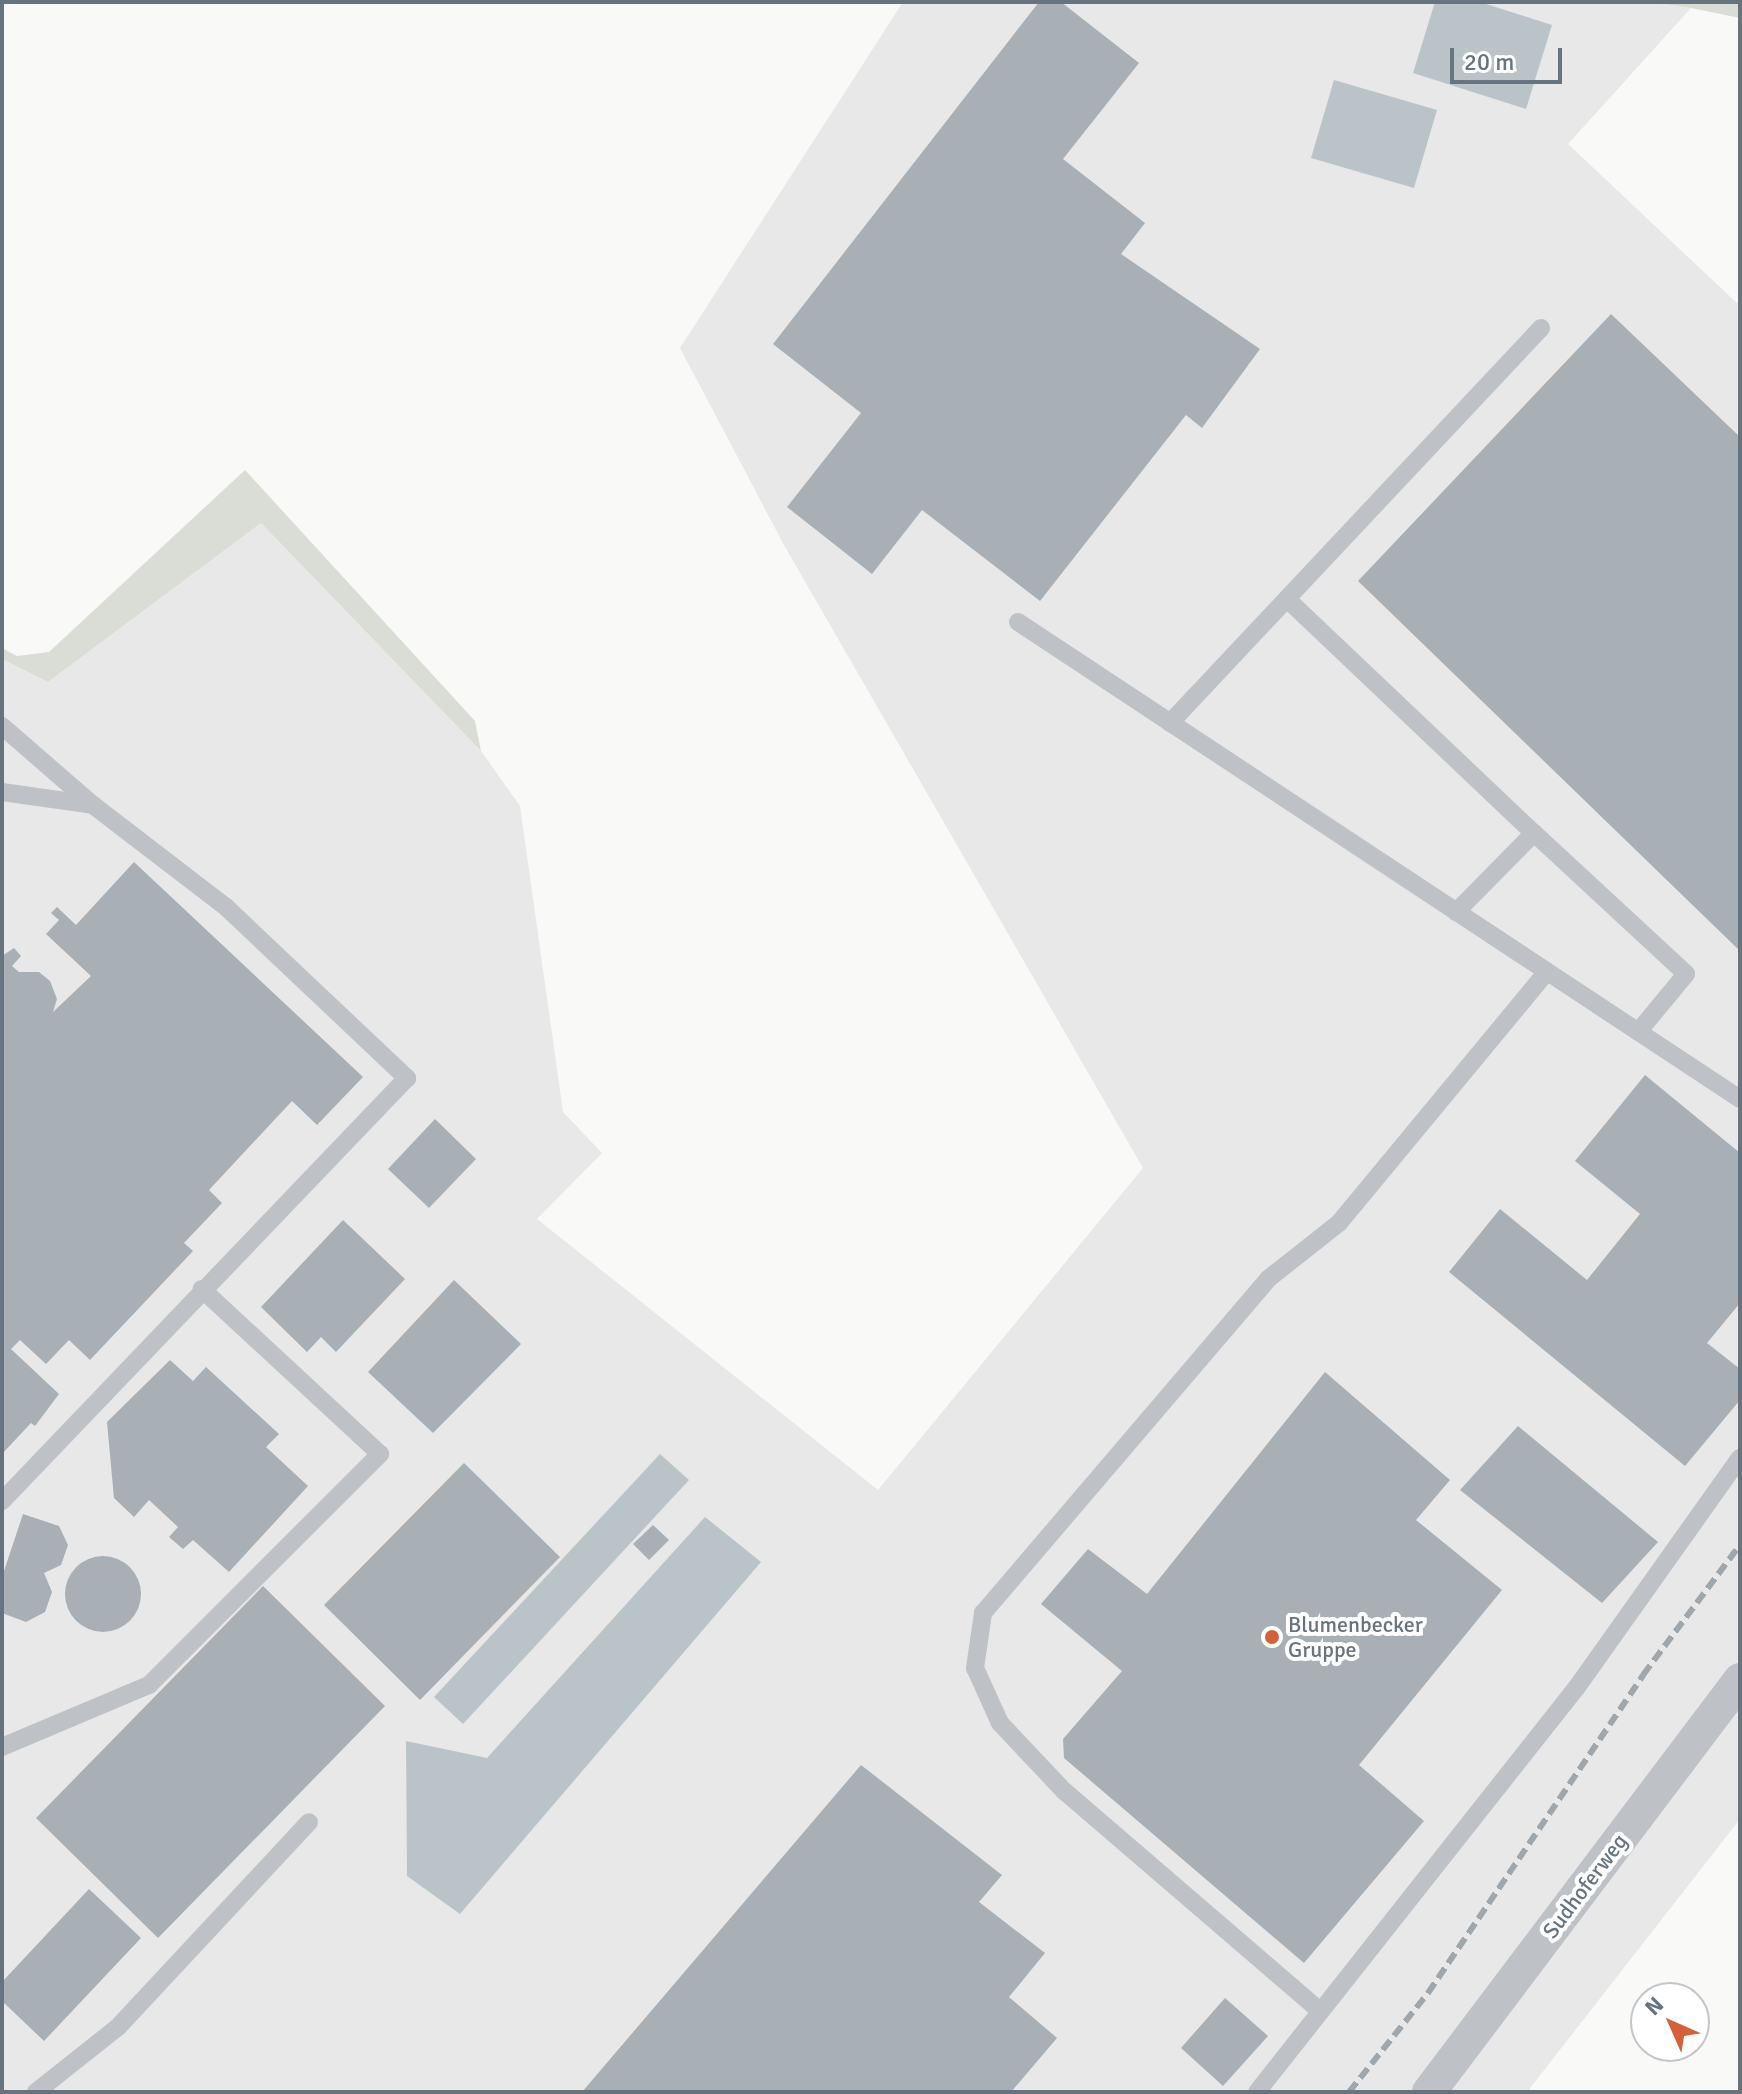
<!DOCTYPE html>
<style>
body{margin:0}
#map{position:relative;width:1742px;height:2094px;overflow:hidden;background:#f9f9f7;font-family:Signika,sans-serif}
div>[style]{position:absolute}
.built>*{inset:0;background:#e7e8e7}
.green>*{inset:0;background:#d9ddd6}
.water>*{inset:0;background:#bac4c8}
.building>*{inset:0;background:#a8b0b5}
.round{border-radius:50%}
.lane>*{height:18px;margin:-9px;padding:0 9px;transform-origin:9px;border-radius:9px;background:#bec2c6}
.street>*{height:34px;margin:-17px;padding:0 17px;transform-origin:17px;border-radius:17px;background:#bec2c6}
.rail>*{height:6px;margin-top:-3px;transform-origin:0;background:repeating-linear-gradient(90deg,#a0a7ac 0 12px,transparent 0 18px)}
.dots>*{width:22px;height:22px;translate:-50% -50%;box-sizing:border-box;border:4px solid #fff;border-radius:50%}
span{translate:-50% -50%;white-space:nowrap;text-align:center;line-height:1.15;-webkit-text-stroke:8px #fff;paint-order:stroke}
.poi-label{font-size:22px;color:#66747f}
.left{translate:0 -50%;text-align:left}
.street-label{font-size:22px;color:#66747f}
.frame{position:absolute;inset:0;border:4px solid #66747f;pointer-events:none}
.north{position:absolute;left:1630px;top:1982px;width:80px;height:80px;box-sizing:border-box;background:#fff;border:2px solid #c2c7cc;border-radius:50%;rotate:315deg;font-size:22px;font-weight:700;line-height:32px;text-align:center;color:#66747f}
.north::after{content:'';display:block;margin:auto;width:28px;height:36px;background:#d5613b;clip-path:polygon(50% 0,100% 100%,50% 72%,0 100%)}
.scale{position:absolute;left:1450px;top:48px;width:112px;height:36px;box-sizing:border-box;border:4px solid #66747f;border-top:0;padding-left:10px;font-size:24px;line-height:28px;white-space:nowrap;color:#66747f;-webkit-text-stroke:6px #fff;paint-order:stroke}
</style>
<div id="map">
<div class="built">
<div style="clip-path:polygon(903px 2px,1649px 2px,1691px 8px,1568px 144px,1740px 306px,1740px 1819px,1527px 2092px,2px 2092px,2px 659px,48px 682px,261px 523px,481px 751px,520px 806px,563px 1112px,602px 1153px,537px 1219px,878px 1490px,1143px 1168px,784px 545px,680px 348px)"></div>
</div>
<div class="green">
<div style="clip-path:polygon(1649px 2px,1740px 2px,1740px 18px,1691px 8px)"></div>
<div style="clip-path:polygon(245px 470px,475px 721px,481px 751px,261px 523px,48px 682px,2px 659px,2px 648px,17px 656px,49px 652px)"></div>
</div>
<div class="water">
<div style="clip-path:polygon(1435px 2px,1480px 2px,1552px 25px,1526px 109px,1413px 73px)"></div>
<div style="clip-path:polygon(1334px 80px,1437px 110px,1414px 188px,1311px 158px)"></div>
<div style="clip-path:polygon(660px 1454px,689px 1480px,463px 1724px,434px 1697px)"></div>
<div style="clip-path:polygon(705px 1517px,761px 1562px,460px 1914px,407px 1876px,406px 1741px,487px 1758px)"></div>
</div>
<div class="building">
<div style="clip-path:polygon(1039px 2px,1061px 2px,1139px 63px,1063px 159px,1145px 223px,1121px 254px,1260px 349px,1202px 428px,1186px 415px,1040px 601px,922px 510px,872px 574px,787px 507px,861px 413px,773px 344px)"></div>
<div style="clip-path:polygon(1611px 314px,1740px 437px,1740px 951px,1358px 581px)"></div>
<div style="clip-path:polygon(134px 862px,363px 1077px,317px 1125px,292px 1101px,209px 1190px,222px 1203px,184px 1243px,193px 1251px,90px 1360px,69px 1340px,46px 1364px,20px 1340px,11px 1349px,59px 1394px,35px 1426px,31px 1423px,2px 1454px,2px 956px,14px 948px,21px 956px,12px 966px,19px 972px,39px 972px,50px 981px,57px 999px,53px 1012px,91px 976px,46px 934px,59px 920px,51px 913px,57px 907px,76px 925px)"></div>
<div style="clip-path:polygon(1645px 1075px,1740px 1153px,1740px 1303px,1707px 1343px,1740px 1369px,1740px 1400px,1685px 1466px,1449px 1272px,1500px 1209px,1587px 1280px,1640px 1214px,1575px 1161px)"></div>
<div style="clip-path:polygon(435px 1119px,476px 1159px,429px 1208px,388px 1169px)"></div>
<div style="clip-path:polygon(343px 1220px,405px 1279px,336px 1352px,321px 1337px,307px 1352px,261px 1307px)"></div>
<div style="clip-path:polygon(454px 1280px,521px 1344px,433px 1433px,368px 1372px)"></div>
<div style="clip-path:polygon(170px 1360px,193px 1381px,206px 1367px,279px 1434px,266px 1447px,308px 1486px,229px 1572px,193px 1540px,183px 1549px,169px 1537px,178px 1527px,149px 1500px,134px 1517px,114px 1498px,107px 1422px)"></div>
<div style="clip-path:polygon(1325px 1372px,1450px 1480px,1416px 1520px,1502px 1590px,1359px 1765px,1424px 1821px,1304px 1963px,1064px 1758px,1063px 1739px,1122px 1671px,1041px 1604px,1088px 1549px,1147px 1594px)"></div>
<div style="clip-path:polygon(1518px 1426px,1658px 1542px,1602px 1603px,1460px 1490px)"></div>
<div style="clip-path:polygon(464px 1463px,560px 1557px,420px 1700px,324px 1605px)"></div>
<div style="clip-path:polygon(23px 1514px,59px 1526px,68px 1545px,61px 1565px,44px 1573px,52px 1592px,45px 1612px,26px 1622px,2px 1613px,2px 1577px)"></div>
<div style="clip-path:polygon(653px 1525px,669px 1540px,649px 1560px,633px 1544px)"></div>
<div class="round" style="left:65px;top:1556px;width:76px;height:76px"></div>
<div style="clip-path:polygon(263px 1586px,385px 1706px,158px 1938px,36px 1818px)"></div>
<div style="clip-path:polygon(861px 1765px,1002px 1875px,979px 1902px,1045px 1953px,1009px 1997px,1057px 2038px,1011px 2092px,582px 2092px)"></div>
<div style="clip-path:polygon(89px 1889px,141px 1938px,44px 2041px,2px 2001px,2px 1982px)"></div>
<div style="clip-path:polygon(1225px 1998px,1268px 2036px,1223px 2086px,1181px 2048px)"></div>
</div>
<div class="lane">
<div style="left:1287px;top:599px;width:340px;rotate:43.5deg"></div>
<div style="left:1534px;top:833px;width:111px;rotate:134.6deg"></div>
<div style="left:1018px;top:622px;width:865px;rotate:33.45deg"></div>
<div style="left:1170px;top:723px;width:542px;rotate:-46.79deg"></div>
<div style="left:2px;top:726px;width:121px;rotate:41deg"></div>
<div style="left:93px;top:805px;width:169px;rotate:37.5deg"></div>
<div style="left:227px;top:908px;width:248px;rotate:43.4deg"></div>
<div style="left:407px;top:1078px;width:586px;rotate:133.75deg"></div>
<div style="left:2px;top:792px;width:92px;rotate:8.1deg"></div>
<div style="left:1534px;top:833px;width:207px;rotate:42.8deg"></div>
<div style="left:1686px;top:974px;width:75px;rotate:129.6deg"></div>
<div style="left:2px;top:1747px;width:160px;rotate:-22.9deg"></div>
<div style="left:149px;top:1685px;width:327px;rotate:-45deg"></div>
<div style="left:380px;top:1454px;width:243px;rotate:-137.2deg"></div>
<div style="left:1320px;top:2011px;width:336px;rotate:-139.3deg"></div>
<div style="left:1065px;top:1792px;width:95px;rotate:-133.3deg"></div>
<div style="left:1000px;top:1723px;width:60px;rotate:-114.4deg"></div>
<div style="left:975px;top:1668px;width:56px;rotate:-81.7deg"></div>
<div style="left:983px;top:1613px;width:439px;rotate:-49.5deg"></div>
<div style="left:1268px;top:1279px;width:90px;rotate:-38.3deg"></div>
<div style="left:1339px;top:1223px;width:326px;rotate:-50.4deg"></div>
<div style="left:36px;top:2092px;width:105px;rotate:-38.4deg"></div>
<div style="left:118px;top:2027px;width:280px;rotate:-47deg"></div>
<div style="left:1257px;top:2092px;width:516px;rotate:-51.69deg"></div>
<div style="left:1577px;top:1687px;width:281px;rotate:-54.6deg"></div>
</div>
<div class="street">
<div style="left:1429px;top:2092px;width:516px;rotate:-52.95deg"></div>
</div>
<div class="rail">
<div style="left:1349px;top:2092px;width:127px;rotate:-51.4deg"></div>
<div style="left:1428px;top:1993px;width:384px;rotate:-55.9deg"></div>
<div style="left:1643px;top:1675px;width:162px;rotate:-53.3deg"></div>
</div>
<div class="dots">
<div style="left:1272px;top:1637px;background:#d5613b"></div>
</div>
<div class="poi-label">
<span class="left" style="left:1288px;top:1637px">Blumenbecker<br>Gruppe</span>
</div>
<div class="street-label">
<span style="left:1585px;top:1886px;rotate:-53deg">Sudhoferweg</span>
</div>
<div class="frame"></div>
<div class="north">N</div>
<div class="scale">20 m</div>
</div>
